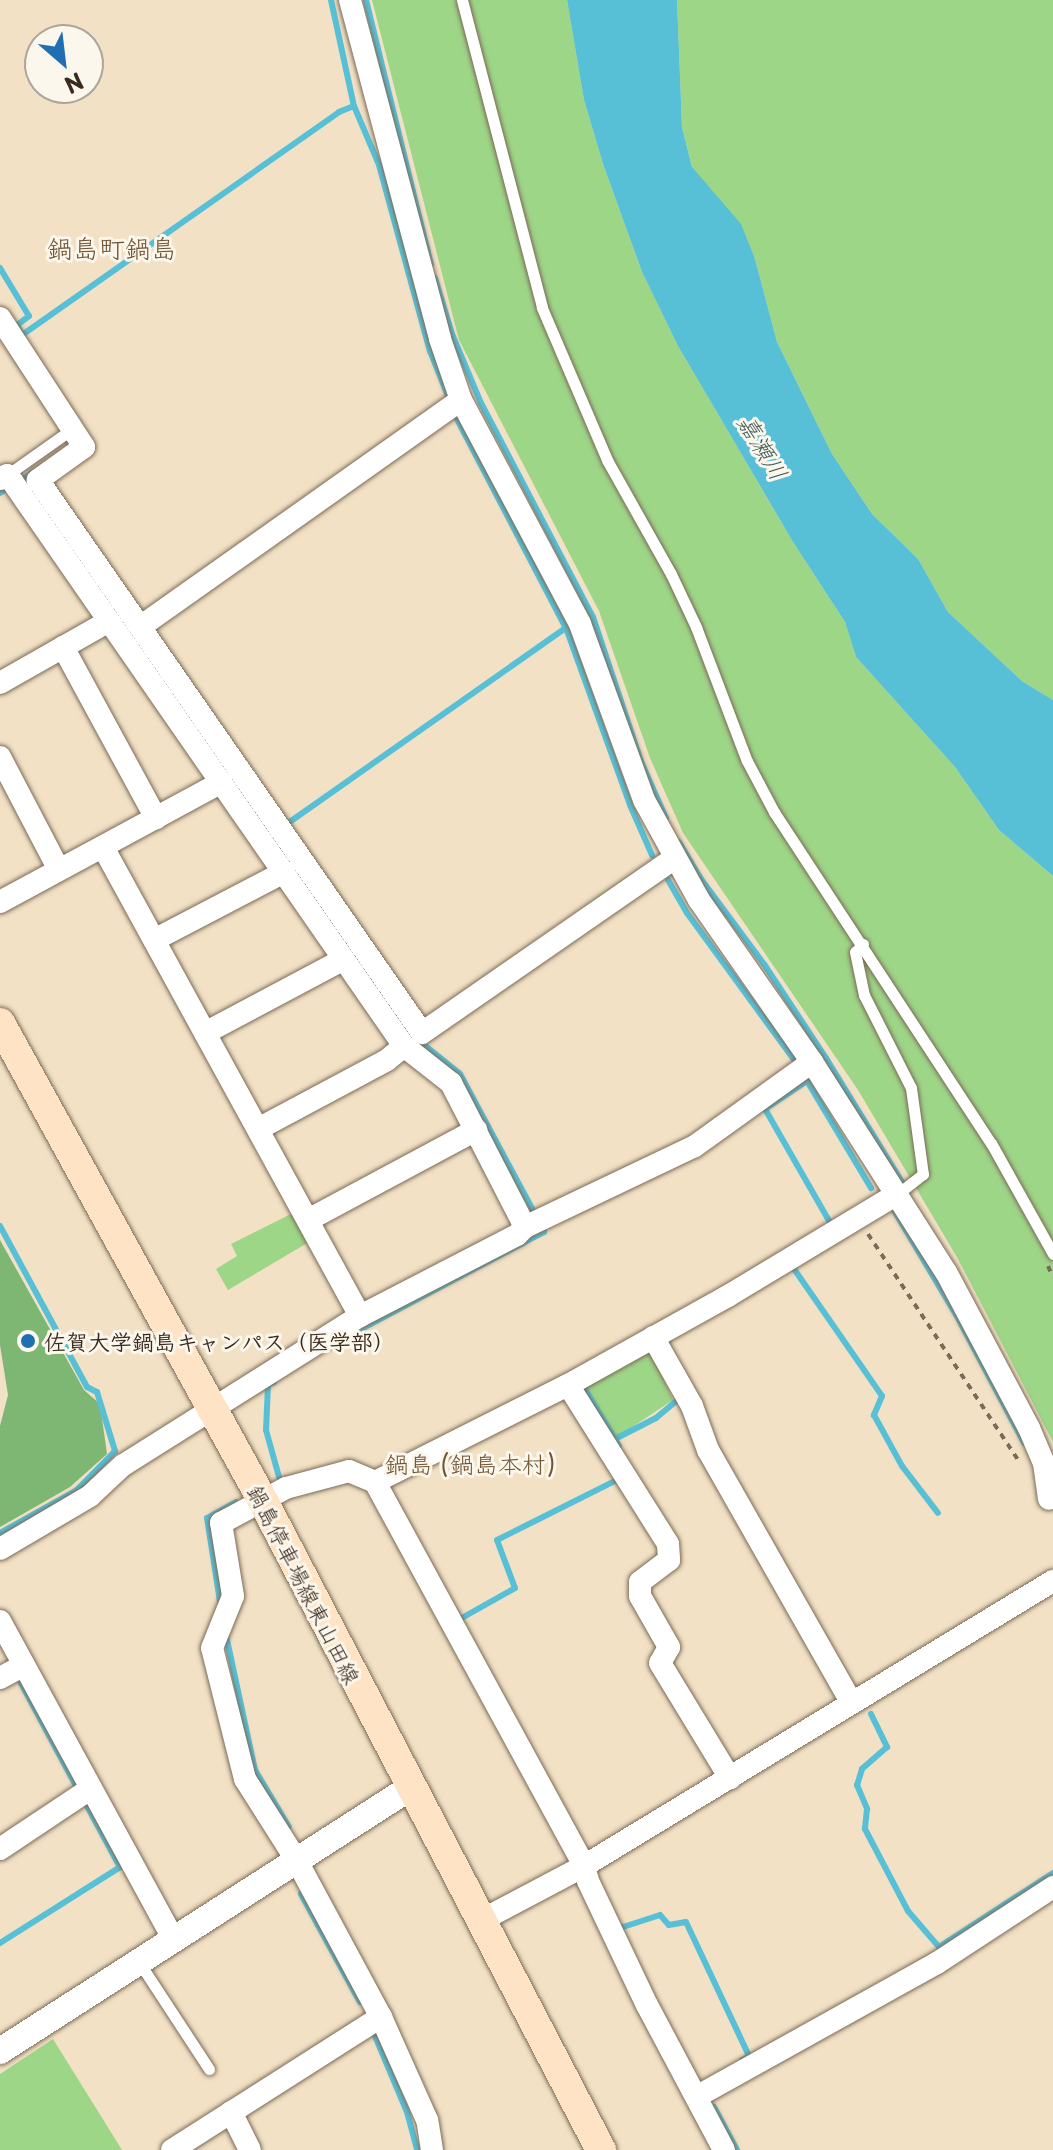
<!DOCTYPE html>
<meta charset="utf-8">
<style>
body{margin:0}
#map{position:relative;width:1053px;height:2150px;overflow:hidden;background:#f2e1c4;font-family:"Playpen Sans","Klee One",sans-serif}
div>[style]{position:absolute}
.green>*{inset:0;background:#9ed688}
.forest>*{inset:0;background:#7eb774}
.water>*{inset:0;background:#58c0d6}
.stream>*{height:6px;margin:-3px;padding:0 3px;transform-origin:3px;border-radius:3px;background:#58c0d6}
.path>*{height:4px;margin-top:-2px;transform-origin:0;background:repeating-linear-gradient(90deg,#7b6a58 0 6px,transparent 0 12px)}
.roads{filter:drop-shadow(0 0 2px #7b6a58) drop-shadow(0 0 2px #7b6a58)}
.service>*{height:11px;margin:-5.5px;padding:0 5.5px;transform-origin:5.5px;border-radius:5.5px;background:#fff}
.minor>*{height:22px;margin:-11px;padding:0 11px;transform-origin:11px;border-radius:11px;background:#fff}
.tertiary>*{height:26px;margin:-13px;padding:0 13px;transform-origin:13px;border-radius:13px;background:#fff}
.secondary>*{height:30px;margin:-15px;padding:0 15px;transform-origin:15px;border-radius:15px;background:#fee4c5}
.dots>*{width:22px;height:22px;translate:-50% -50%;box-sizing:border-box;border:4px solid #fbf7ec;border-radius:50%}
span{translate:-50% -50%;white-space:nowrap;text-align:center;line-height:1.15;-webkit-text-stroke:6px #fbf7ec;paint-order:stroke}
.poi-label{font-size:22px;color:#3b2a1e;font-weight:700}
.left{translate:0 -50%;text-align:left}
.street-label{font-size:22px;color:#3b2a1e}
.water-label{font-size:24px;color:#455e5e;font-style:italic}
.neighbourhood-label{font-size:24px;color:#725534}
.quarter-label{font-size:26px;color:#725534}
.north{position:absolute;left:24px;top:24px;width:80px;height:80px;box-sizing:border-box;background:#fbf7ec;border:2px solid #aea59a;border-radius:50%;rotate:152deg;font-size:22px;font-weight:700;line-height:32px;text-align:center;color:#3b2a1e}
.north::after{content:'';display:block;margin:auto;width:28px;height:36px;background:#1f6fb2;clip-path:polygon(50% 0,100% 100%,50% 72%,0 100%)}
</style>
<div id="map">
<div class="green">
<div style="clip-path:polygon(372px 0,567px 0,584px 100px,603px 164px,642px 272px,678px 346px,793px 542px,845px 622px,856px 657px,955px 767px,999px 830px,1053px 876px,1053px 1442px,958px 1259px,858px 1090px,683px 833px,650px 758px,599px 611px,459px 340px)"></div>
<div style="clip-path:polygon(677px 0,1053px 0,1053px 700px,1022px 681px,948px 612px,918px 559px,872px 514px,832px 454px,777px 342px,755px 259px,692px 167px,682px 127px)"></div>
<div style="clip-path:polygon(293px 1213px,309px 1242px,228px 1290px,216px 1269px,237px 1256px,231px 1244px)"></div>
<div style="clip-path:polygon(648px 1346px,673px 1400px,611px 1441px,577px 1386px)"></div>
<div style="clip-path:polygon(53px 2039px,122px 2150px,0 2150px,0 2074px)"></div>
</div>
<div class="forest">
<div style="clip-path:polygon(0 1240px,84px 1390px,100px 1404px,107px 1454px,70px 1487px,0 1527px,0 1426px,8px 1395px,0 1345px)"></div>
</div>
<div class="water">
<div style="clip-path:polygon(567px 0,677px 0,682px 127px,692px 167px,741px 224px,755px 259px,777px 342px,832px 454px,872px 514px,918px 559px,948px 612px,1022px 681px,1053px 700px,1053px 876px,999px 830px,955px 767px,856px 657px,845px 622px,793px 542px,678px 346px,642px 272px,603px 164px,584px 100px)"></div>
</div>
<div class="stream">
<div style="left:331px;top:0;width:108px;rotate:77.8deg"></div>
<div style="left:354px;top:106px;width:64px;rotate:67deg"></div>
<div style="left:379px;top:165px;width:193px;rotate:74.7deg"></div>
<div style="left:430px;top:351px;width:48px;rotate:68.2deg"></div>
<div style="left:366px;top:0;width:272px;rotate:76.2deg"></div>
<div style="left:0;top:268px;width:56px;rotate:58.9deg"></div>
<div style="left:29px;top:316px;width:15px;rotate:143deg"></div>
<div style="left:17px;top:325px;width:7px;rotate:63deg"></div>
<div style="left:435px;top:278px;width:59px;rotate:73.1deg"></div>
<div style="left:452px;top:334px;width:75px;rotate:67.2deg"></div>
<div style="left:481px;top:403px;width:242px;rotate:62.4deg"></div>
<div style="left:593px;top:617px;width:155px;rotate:71.6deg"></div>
<div style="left:642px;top:764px;width:59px;rotate:66deg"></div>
<div style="left:22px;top:335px;width:388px;rotate:-35.1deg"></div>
<div style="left:339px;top:112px;width:16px;rotate:-22deg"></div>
<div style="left:457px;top:419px;width:236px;rotate:62.5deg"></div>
<div style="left:566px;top:628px;width:188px;rotate:70.1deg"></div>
<div style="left:630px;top:805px;width:55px;rotate:66.3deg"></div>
<div style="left:0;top:493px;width:40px;rotate:-32deg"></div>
<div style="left:291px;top:821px;width:336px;rotate:-35.1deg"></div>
<div style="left:679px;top:842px;width:43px;rotate:59.3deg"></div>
<div style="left:701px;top:879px;width:106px;rotate:53.5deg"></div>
<div style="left:764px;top:964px;width:113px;rotate:56.6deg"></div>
<div style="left:826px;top:1058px;width:151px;rotate:58.5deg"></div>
<div style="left:668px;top:880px;width:38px;rotate:60deg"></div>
<div style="left:687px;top:913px;width:182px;rotate:53.9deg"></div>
<div style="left:417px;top:1039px;width:55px;rotate:39.1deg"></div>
<div style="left:460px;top:1074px;width:161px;rotate:61.8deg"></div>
<div style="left:895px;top:1212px;width:126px;rotate:59.3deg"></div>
<div style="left:959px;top:1320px;width:139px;rotate:62.1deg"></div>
<div style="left:0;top:1226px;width:183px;rotate:61.6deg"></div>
<div style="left:87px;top:1387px;width:11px;rotate:27deg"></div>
<div style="left:97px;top:1392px;width:62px;rotate:73deg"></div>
<div style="left:115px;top:1451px;width:54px;rotate:134.3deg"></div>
<div style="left:77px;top:1490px;width:88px;rotate:150.8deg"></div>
<div style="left:832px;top:1226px;width:135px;rotate:-119.8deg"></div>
<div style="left:765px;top:1109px;width:50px;rotate:-33.7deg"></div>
<div style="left:807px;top:1081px;width:125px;rotate:59.1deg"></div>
<div style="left:788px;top:1268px;width:4px;rotate:-27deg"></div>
<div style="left:792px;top:1266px;width:158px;rotate:55.3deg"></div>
<div style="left:882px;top:1396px;width:21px;rotate:113deg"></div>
<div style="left:874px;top:1415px;width:58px;rotate:61.2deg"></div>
<div style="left:902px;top:1466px;width:59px;rotate:52.5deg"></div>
<div style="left:348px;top:1336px;width:222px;rotate:-28deg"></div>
<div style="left:544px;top:1232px;width:7px;rotate:-117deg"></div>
<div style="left:274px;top:1382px;width:7px;rotate:153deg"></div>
<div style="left:268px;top:1385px;width:45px;rotate:92.5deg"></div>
<div style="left:266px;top:1430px;width:49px;rotate:74.5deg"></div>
<div style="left:585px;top:1389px;width:58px;rotate:59deg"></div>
<div style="left:619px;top:1446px;width:8px;rotate:-120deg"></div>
<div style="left:615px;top:1439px;width:46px;rotate:-27.1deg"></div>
<div style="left:656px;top:1418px;width:30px;rotate:-40deg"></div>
<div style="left:679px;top:1399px;width:4px;rotate:-117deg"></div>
<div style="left:221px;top:1608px;width:91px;rotate:-98.8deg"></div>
<div style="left:207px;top:1518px;width:33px;rotate:-29deg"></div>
<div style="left:460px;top:1619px;width:63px;rotate:-29.4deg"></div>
<div style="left:515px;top:1588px;width:51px;rotate:-110.6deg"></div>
<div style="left:497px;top:1540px;width:132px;rotate:-26.6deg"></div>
<div style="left:226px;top:1635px;width:138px;rotate:77.9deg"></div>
<div style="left:255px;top:1770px;width:66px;rotate:59.2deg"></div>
<div style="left:21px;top:1683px;width:115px;rotate:61.9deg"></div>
<div style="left:871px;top:1714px;width:37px;rotate:64deg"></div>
<div style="left:887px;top:1747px;width:33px;rotate:139deg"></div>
<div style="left:862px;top:1769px;width:17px;rotate:107deg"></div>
<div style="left:857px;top:1785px;width:26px;rotate:67deg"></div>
<div style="left:867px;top:1809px;width:20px;rotate:96deg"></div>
<div style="left:865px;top:1829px;width:93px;rotate:62.3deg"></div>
<div style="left:908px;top:1911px;width:48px;rotate:49.3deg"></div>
<div style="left:939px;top:1947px;width:136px;rotate:-33deg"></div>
<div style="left:301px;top:1894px;width:123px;rotate:61.4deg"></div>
<div style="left:618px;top:1925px;width:4px;rotate:56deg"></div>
<div style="left:620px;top:1928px;width:42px;rotate:-18deg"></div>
<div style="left:660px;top:1915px;width:13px;rotate:48deg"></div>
<div style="left:669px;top:1925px;width:17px;rotate:-10deg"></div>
<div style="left:686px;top:1922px;width:148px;rotate:64.8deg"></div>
<div style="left:749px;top:2056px;width:8px;rotate:150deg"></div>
<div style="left:0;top:1943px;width:142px;rotate:-32.3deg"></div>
<div style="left:120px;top:1867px;width:69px;rotate:-118.4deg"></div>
<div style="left:375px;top:2036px;width:82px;rotate:67.2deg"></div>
<div style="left:407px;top:2112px;width:39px;rotate:75deg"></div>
<div style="left:714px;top:2107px;width:49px;rotate:61.9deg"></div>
</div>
<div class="path">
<div style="left:868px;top:1234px;width:271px;rotate:56.4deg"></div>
<div style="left:1048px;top:1266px;width:12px;rotate:66deg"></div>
</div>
<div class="roads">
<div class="service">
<div style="left:462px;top:0;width:318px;rotate:75.4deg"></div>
<div style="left:542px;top:308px;width:165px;rotate:66.8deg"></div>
<div style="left:607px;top:460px;width:131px;rotate:60.7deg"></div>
<div style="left:671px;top:574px;width:59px;rotate:64.7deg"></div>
<div style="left:696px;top:627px;width:143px;rotate:69.2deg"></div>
<div style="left:747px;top:761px;width:58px;rotate:62.1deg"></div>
<div style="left:774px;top:812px;width:396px;rotate:56.8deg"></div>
<div style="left:991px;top:1143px;width:127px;rotate:60.8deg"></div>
<div style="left:7px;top:475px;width:71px;rotate:-35.3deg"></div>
<div style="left:863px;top:944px;width:11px;rotate:135deg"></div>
<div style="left:855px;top:952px;width:44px;rotate:78.2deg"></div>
<div style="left:864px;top:995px;width:104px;rotate:63.2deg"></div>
<div style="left:911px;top:1088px;width:87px;rotate:82.1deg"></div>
<div style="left:923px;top:1174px;width:33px;rotate:142deg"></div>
<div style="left:139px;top:1962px;width:128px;rotate:56.8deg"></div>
</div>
<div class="minor">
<div style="left:350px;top:0;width:351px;rotate:75.1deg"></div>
<div style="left:440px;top:339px;width:65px;rotate:71deg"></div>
<div style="left:461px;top:400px;width:254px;rotate:62deg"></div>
<div style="left:580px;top:624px;width:187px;rotate:70deg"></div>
<div style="left:644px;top:800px;width:114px;rotate:61.2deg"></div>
<div style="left:699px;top:900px;width:198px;rotate:55.1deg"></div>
<div style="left:812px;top:1062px;width:249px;rotate:57.5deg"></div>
<div style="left:946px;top:1272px;width:177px;rotate:62deg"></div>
<div style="left:1029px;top:1428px;width:38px;rotate:67deg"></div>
<div style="left:1044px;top:1463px;width:36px;rotate:82deg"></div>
<div style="left:0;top:318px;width:154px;rotate:56.9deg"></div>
<div style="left:84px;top:447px;width:57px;rotate:144.3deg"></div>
<div style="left:38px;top:480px;width:673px;rotate:55.22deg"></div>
<div style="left:422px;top:1033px;width:305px;rotate:-34.7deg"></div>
<div style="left:0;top:479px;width:8px;rotate:-30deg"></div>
<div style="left:7px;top:475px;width:8px;rotate:50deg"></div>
<div style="left:12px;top:481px;width:688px;rotate:55.25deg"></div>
<div style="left:404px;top:1046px;width:60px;rotate:38.2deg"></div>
<div style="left:451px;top:1083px;width:162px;rotate:62.8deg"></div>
<div style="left:525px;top:1227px;width:11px;rotate:135deg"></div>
<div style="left:517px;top:1235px;width:177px;rotate:152.7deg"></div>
<div style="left:360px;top:1316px;width:280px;rotate:147.8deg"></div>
<div style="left:123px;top:1465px;width:45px;rotate:136.8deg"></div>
<div style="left:90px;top:1496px;width:104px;rotate:149.5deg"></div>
<div style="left:140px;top:627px;width:393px;rotate:-35.3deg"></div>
<div style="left:63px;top:647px;width:195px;rotate:61.5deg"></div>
<div style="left:0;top:683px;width:125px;rotate:-29.6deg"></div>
<div style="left:0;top:757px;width:127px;rotate:62.4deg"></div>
<div style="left:103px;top:847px;width:535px;rotate:61.28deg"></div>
<div style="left:0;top:902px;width:252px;rotate:-28.4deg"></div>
<div style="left:154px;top:940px;width:147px;rotate:-27.6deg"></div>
<div style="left:205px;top:1033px;width:157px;rotate:-28deg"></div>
<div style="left:258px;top:1129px;width:146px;rotate:-28.1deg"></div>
<div style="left:387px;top:1060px;width:22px;rotate:-39deg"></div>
<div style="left:308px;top:1220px;width:191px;rotate:-28.2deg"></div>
<div style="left:525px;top:1227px;width:188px;rotate:-25.5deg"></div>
<div style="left:695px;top:1146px;width:144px;rotate:-35.7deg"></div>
<div style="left:653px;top:1337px;width:79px;rotate:60.5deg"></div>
<div style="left:692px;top:1406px;width:47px;rotate:70deg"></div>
<div style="left:708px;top:1450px;width:291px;rotate:60.4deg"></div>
<div style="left:568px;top:1385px;width:188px;rotate:57.8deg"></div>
<div style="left:668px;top:1544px;width:16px;rotate:86deg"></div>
<div style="left:669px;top:1560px;width:36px;rotate:143deg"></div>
<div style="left:640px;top:1582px;width:14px;rotate:90deg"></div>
<div style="left:640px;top:1596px;width:59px;rotate:60.4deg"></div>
<div style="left:669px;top:1647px;width:18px;rotate:119deg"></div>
<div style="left:660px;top:1663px;width:135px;rotate:58.7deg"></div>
<div style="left:375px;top:1482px;width:437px;rotate:61.4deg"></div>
<div style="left:584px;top:1866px;width:16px;rotate:75deg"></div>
<div style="left:588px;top:1881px;width:137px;rotate:64.6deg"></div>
<div style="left:647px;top:2005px;width:164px;rotate:62deg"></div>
<div style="left:0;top:1621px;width:363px;rotate:61.4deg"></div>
<div style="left:0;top:1678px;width:27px;rotate:-28deg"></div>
<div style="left:0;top:1849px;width:108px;rotate:-33.7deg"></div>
<div style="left:482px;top:1920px;width:115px;rotate:-27.9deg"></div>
<div style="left:584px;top:1866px;width:549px;rotate:-31.29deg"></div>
<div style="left:696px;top:2097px;width:276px;rotate:-29.1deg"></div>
<div style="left:937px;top:1963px;width:139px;rotate:-33.2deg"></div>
<div style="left:231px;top:2112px;width:42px;rotate:63.4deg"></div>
<div style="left:172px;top:2150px;width:248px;rotate:-32.5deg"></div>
<div style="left:432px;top:2150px;width:30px;rotate:-99deg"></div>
<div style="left:427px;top:2120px;width:113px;rotate:-114.1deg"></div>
<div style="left:381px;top:2017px;width:177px;rotate:-118.3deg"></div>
<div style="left:297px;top:1861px;width:97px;rotate:-122.4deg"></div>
<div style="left:245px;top:1779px;width:135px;rotate:-104.1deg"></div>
<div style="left:212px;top:1648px;width:56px;rotate:-68deg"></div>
<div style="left:233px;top:1596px;width:74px;rotate:-99.3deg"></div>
<div style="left:221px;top:1523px;width:74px;rotate:-28.3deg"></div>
<div style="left:286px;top:1488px;width:65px;rotate:-15.1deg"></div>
<div style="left:349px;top:1471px;width:28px;rotate:23deg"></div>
<div style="left:375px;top:1482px;width:216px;rotate:-26.7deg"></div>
<div style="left:568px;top:1385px;width:183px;rotate:-29.1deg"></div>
<div style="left:728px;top:1296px;width:197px;rotate:-31.1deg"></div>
</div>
<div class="tertiary">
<div style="left:0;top:2051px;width:487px;rotate:-32.7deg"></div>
</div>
<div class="secondary">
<div style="left:0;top:1023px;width:546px;rotate:61.18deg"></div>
<div style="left:263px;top:1501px;width:732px;rotate:62.49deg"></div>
</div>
</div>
<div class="dots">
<div style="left:28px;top:1341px;background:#1f6fb2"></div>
</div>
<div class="poi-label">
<span class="left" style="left:44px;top:1341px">佐賀大学鍋島キャンパス（医学部）</span>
</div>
<div class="street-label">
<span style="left:305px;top:1584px;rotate:63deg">鍋島停車場線東山田線</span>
</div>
<div class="water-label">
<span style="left:763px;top:447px;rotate:59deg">嘉瀬川</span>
</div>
<div class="neighbourhood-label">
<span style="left:470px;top:1464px">鍋島 (鍋島本村)</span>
</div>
<div class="quarter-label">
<span style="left:112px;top:248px">鍋島町鍋島</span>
</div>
<div class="north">N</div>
</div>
